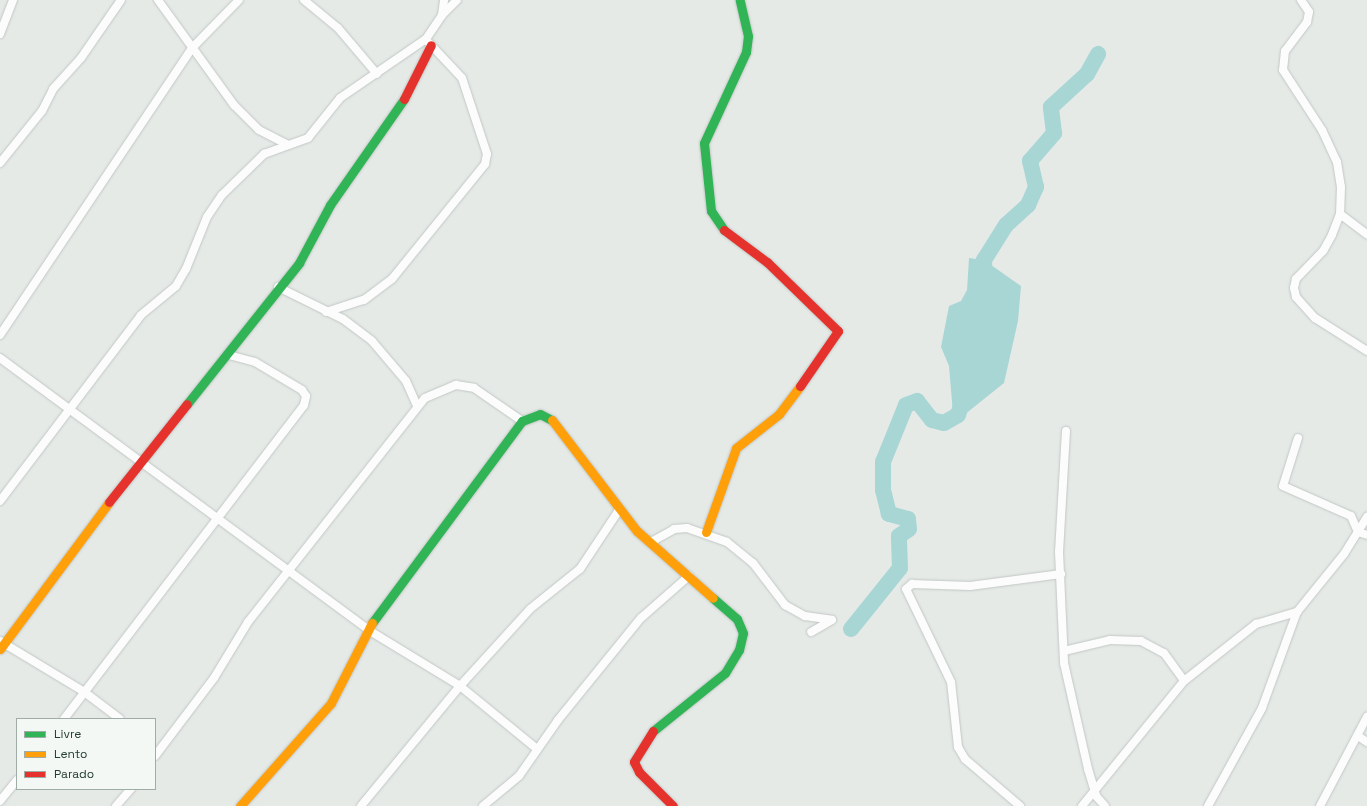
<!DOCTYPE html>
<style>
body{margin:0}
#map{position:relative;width:1367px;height:806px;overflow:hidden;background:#e5eae7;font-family:"Space Grotesk",sans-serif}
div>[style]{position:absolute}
.water>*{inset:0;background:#a8d6d5}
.river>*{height:16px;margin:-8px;padding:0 8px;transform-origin:8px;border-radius:8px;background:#a8d6d5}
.roads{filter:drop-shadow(0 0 1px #c2c7c4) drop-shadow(0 0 1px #c2c7c4)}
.street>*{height:8px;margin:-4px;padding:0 4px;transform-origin:4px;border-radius:4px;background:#fbfcfb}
.fast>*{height:9px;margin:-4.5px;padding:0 4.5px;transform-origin:4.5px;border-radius:4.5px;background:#30b455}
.slow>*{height:9px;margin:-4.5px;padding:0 4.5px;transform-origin:4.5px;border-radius:4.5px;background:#ff9f0a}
.jam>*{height:9px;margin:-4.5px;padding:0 4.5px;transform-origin:4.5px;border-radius:4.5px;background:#e5322d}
span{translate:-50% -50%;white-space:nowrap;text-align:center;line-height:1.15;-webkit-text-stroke:3.5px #f3f8f5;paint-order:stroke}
.legend{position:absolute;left:16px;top:718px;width:140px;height:72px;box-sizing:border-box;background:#f3f8f5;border:1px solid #a0ada7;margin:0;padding:5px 7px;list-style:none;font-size:12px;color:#243c32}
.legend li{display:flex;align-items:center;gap:8px;height:20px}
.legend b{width:20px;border:1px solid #a0ada7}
</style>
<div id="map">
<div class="water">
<div style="clip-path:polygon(969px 258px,984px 260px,1021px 286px,1018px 321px,1004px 383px,959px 419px,953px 414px,949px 366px,941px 347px,949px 306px,961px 301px,967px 290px)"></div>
</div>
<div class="river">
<div style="left:985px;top:280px;width:20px;rotate:-93deg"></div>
<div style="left:984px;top:260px;width:41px;rotate:-57.8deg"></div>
<div style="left:1006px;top:225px;width:30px;rotate:-42deg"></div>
<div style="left:1028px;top:205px;width:20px;rotate:-66deg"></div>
<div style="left:1036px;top:187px;width:27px;rotate:-103deg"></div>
<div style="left:1030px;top:161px;width:37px;rotate:-49deg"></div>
<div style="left:1054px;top:133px;width:26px;rotate:-97deg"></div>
<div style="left:1051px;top:107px;width:49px;rotate:-42.5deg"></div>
<div style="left:1087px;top:74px;width:23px;rotate:-61deg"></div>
<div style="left:851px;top:629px;width:78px;rotate:-51.2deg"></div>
<div style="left:900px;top:568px;width:32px;rotate:-92deg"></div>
<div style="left:899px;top:536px;width:12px;rotate:-35deg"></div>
<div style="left:909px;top:529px;width:10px;rotate:-96deg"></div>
<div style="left:908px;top:519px;width:20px;rotate:-165deg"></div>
<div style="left:889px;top:514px;width:25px;rotate:-104deg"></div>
<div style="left:883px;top:490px;width:28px;rotate:-90deg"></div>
<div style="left:883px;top:462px;width:61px;rotate:-68deg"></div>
<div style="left:906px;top:405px;width:12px;rotate:-20deg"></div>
<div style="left:917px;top:401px;width:24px;rotate:52deg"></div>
<div style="left:932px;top:420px;width:12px;rotate:14deg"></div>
<div style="left:944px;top:423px;width:16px;rotate:-30deg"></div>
<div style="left:958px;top:415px;width:20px;rotate:-72deg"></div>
</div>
<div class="roads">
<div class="street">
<div style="left:158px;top:0;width:130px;rotate:54.1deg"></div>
<div style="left:234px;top:105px;width:35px;rotate:45deg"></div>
<div style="left:259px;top:130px;width:31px;rotate:27deg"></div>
<div style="left:304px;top:0;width:44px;rotate:39.5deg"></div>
<div style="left:338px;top:28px;width:60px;rotate:49.7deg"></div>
<div style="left:1301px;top:0;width:14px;rotate:56deg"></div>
<div style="left:1309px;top:12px;width:10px;rotate:101deg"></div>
<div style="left:1307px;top:22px;width:36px;rotate:127deg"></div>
<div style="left:1285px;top:51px;width:19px;rotate:96deg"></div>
<div style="left:1283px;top:70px;width:72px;rotate:57deg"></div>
<div style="left:1322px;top:130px;width:35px;rotate:65deg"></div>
<div style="left:1337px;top:162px;width:25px;rotate:81deg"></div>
<div style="left:1341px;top:187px;width:27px;rotate:92deg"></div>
<div style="left:1340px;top:214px;width:22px;rotate:111deg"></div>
<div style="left:1332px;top:235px;width:18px;rotate:119deg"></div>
<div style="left:1323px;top:251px;width:39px;rotate:134deg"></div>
<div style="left:1296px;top:279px;width:9px;rotate:103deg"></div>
<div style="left:1294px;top:288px;width:9px;rotate:77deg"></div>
<div style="left:1296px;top:297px;width:28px;rotate:48deg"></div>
<div style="left:1315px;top:318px;width:62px;rotate:32.4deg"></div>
<div style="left:442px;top:15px;width:21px;rotate:-45deg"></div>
<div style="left:0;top:34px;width:36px;rotate:-69deg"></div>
<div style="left:0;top:163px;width:67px;rotate:-51.1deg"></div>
<div style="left:42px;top:111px;width:25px;rotate:-63deg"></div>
<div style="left:53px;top:89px;width:42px;rotate:-47.9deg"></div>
<div style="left:81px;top:58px;width:70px;rotate:-55.4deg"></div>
<div style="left:1340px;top:214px;width:34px;rotate:37deg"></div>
<div style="left:278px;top:287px;width:72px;rotate:26.2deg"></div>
<div style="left:343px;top:319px;width:36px;rotate:37deg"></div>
<div style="left:372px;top:341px;width:52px;rotate:49.6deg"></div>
<div style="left:406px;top:381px;width:27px;rotate:66deg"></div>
<div style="left:326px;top:312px;width:40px;rotate:-18deg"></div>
<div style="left:364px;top:300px;width:35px;rotate:-37deg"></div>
<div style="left:392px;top:279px;width:148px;rotate:-51deg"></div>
<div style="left:485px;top:164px;width:10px;rotate:-79deg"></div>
<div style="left:487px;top:154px;width:80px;rotate:-108.2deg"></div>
<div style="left:462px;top:78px;width:48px;rotate:-133.3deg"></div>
<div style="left:0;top:335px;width:345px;rotate:-56.2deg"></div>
<div style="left:192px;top:48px;width:67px;rotate:-45.6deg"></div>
<div style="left:0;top:358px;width:460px;rotate:36.4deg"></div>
<div style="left:370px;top:631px;width:105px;rotate:31.4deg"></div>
<div style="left:460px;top:686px;width:99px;rotate:39.3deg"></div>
<div style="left:1066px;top:431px;width:121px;rotate:93.3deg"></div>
<div style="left:1059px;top:552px;width:111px;rotate:87.4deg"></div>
<div style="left:1064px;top:663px;width:109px;rotate:77.2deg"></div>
<div style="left:1088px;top:769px;width:28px;rotate:73deg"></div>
<div style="left:1096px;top:796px;width:13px;rotate:48deg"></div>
<div style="left:1298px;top:438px;width:50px;rotate:107.4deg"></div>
<div style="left:1283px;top:486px;width:74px;rotate:23.8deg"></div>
<div style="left:1351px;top:516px;width:17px;rotate:66deg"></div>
<div style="left:1358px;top:532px;width:9px;rotate:18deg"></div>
<div style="left:0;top:501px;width:233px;rotate:-52.8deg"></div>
<div style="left:141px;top:315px;width:45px;rotate:-39.6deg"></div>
<div style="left:176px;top:286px;width:20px;rotate:-60deg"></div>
<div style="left:186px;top:269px;width:56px;rotate:-68deg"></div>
<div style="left:207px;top:217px;width:27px;rotate:-56deg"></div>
<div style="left:222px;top:195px;width:59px;rotate:-44.3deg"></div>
<div style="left:264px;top:154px;width:47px;rotate:-20deg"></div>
<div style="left:308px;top:138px;width:51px;rotate:-51.3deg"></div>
<div style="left:340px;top:98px;width:104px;rotate:-34.5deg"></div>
<div style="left:426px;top:39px;width:29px;rotate:-56deg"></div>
<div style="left:442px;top:15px;width:15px;rotate:-82deg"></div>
<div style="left:651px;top:542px;width:26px;rotate:-29deg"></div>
<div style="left:674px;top:529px;width:13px;rotate:-4deg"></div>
<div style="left:687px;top:528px;width:42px;rotate:19.3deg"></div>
<div style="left:727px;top:542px;width:33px;rotate:39deg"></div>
<div style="left:753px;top:563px;width:53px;rotate:52.7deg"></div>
<div style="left:785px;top:605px;width:23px;rotate:29deg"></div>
<div style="left:805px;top:616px;width:27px;rotate:8deg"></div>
<div style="left:832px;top:620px;width:24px;rotate:150deg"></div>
<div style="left:0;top:641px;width:97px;rotate:31.1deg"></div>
<div style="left:83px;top:691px;width:46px;rotate:37.1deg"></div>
<div style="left:1064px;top:651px;width:47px;rotate:-13.4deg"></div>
<div style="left:1110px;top:640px;width:31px;rotate:2deg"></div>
<div style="left:1141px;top:641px;width:26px;rotate:28deg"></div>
<div style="left:1164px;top:653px;width:34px;rotate:54deg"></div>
<div style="left:64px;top:719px;width:395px;rotate:-52.6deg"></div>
<div style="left:304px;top:405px;width:9px;rotate:-77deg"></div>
<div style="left:306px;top:396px;width:7px;rotate:-124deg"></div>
<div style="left:302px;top:390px;width:55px;rotate:-149.2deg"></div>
<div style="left:255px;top:362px;width:28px;rotate:-165deg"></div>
<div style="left:1358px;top:736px;width:11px;rotate:34deg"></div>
<div style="left:155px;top:756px;width:98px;rotate:-52.9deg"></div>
<div style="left:214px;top:678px;width:66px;rotate:-58.7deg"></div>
<div style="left:248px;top:622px;width:285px;rotate:-51.7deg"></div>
<div style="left:425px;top:398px;width:34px;rotate:-23deg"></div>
<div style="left:456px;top:385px;width:18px;rotate:9deg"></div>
<div style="left:474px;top:388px;width:58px;rotate:34.5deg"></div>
<div style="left:0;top:801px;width:27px;rotate:-51deg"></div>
<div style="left:116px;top:806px;width:23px;rotate:-49deg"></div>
<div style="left:361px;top:806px;width:156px;rotate:-50.5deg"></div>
<div style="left:460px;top:686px;width:104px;rotate:-47.7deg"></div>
<div style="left:530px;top:609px;width:64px;rotate:-38.7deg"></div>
<div style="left:580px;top:569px;width:71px;rotate:-56.5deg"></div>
<div style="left:483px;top:806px;width:47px;rotate:-39.8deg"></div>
<div style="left:519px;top:776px;width:68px;rotate:-55.1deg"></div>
<div style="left:558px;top:720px;width:132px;rotate:-50.9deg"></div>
<div style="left:641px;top:618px;width:64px;rotate:-41.2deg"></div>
<div style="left:1020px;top:806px;width:72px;rotate:-139.5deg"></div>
<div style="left:965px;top:759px;width:14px;rotate:-120deg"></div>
<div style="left:958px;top:747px;width:65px;rotate:-96.1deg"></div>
<div style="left:951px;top:682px;width:103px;rotate:-115.8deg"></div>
<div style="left:906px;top:589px;width:8px;rotate:-40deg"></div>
<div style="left:912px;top:584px;width:58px;rotate:2deg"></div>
<div style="left:970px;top:586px;width:92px;rotate:-7.5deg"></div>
<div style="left:1082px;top:806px;width:161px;rotate:-50.8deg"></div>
<div style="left:1184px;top:681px;width:92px;rotate:-38.4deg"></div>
<div style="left:1256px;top:624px;width:43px;rotate:-16.3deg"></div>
<div style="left:1208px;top:806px;width:112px;rotate:-61.1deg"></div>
<div style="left:1262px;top:708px;width:102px;rotate:-70deg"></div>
<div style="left:1297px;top:612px;width:75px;rotate:-51deg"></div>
<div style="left:1344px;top:554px;width:44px;rotate:-58.1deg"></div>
<div style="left:1320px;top:806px;width:101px;rotate:-62.2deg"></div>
</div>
<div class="fast">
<div style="left:724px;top:230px;width:23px;rotate:-124deg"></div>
<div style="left:711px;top:211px;width:68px;rotate:-95.9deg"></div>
<div style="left:704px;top:143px;width:100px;rotate:-65.2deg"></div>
<div style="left:746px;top:52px;width:16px;rotate:-83deg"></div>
<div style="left:748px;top:36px;width:37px;rotate:-103deg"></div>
<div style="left:187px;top:404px;width:180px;rotate:-51.5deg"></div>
<div style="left:299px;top:263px;width:66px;rotate:-61.9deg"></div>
<div style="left:330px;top:205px;width:129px;rotate:-55.1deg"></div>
<div style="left:372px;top:623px;width:252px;rotate:-53.4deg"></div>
<div style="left:522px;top:421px;width:19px;rotate:-21deg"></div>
<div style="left:540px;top:414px;width:13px;rotate:27deg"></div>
<div style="left:653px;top:731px;width:92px;rotate:-38.9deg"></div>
<div style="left:725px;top:673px;width:27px;rotate:-59deg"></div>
<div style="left:739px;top:650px;width:17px;rotate:-77deg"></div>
<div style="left:743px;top:633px;width:15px;rotate:-113deg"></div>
<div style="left:737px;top:619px;width:32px;rotate:-139deg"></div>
</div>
<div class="slow">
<div style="left:552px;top:420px;width:140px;rotate:52.6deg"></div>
<div style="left:637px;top:531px;width:101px;rotate:41.4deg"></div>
<div style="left:706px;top:532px;width:89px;rotate:-70.3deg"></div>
<div style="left:736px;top:448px;width:55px;rotate:-38.3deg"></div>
<div style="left:779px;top:414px;width:35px;rotate:-53deg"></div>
<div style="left:0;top:649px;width:183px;rotate:-53.4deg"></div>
<div style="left:240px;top:806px;width:137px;rotate:-48.5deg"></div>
<div style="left:331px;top:703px;width:90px;rotate:-62.9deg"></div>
</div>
<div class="jam">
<div style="left:404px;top:99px;width:60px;rotate:-63.4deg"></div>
<div style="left:724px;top:230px;width:54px;rotate:36.7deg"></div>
<div style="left:767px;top:262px;width:99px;rotate:44.2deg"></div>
<div style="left:838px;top:331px;width:67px;rotate:124.6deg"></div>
<div style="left:109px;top:502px;width:125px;rotate:-51.5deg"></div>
<div style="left:653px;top:731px;width:36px;rotate:122deg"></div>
<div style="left:634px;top:762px;width:11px;rotate:63deg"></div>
<div style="left:639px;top:772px;width:48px;rotate:45deg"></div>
</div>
</div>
<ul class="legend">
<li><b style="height:5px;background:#30b455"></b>Livre</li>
<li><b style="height:5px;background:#ff9f0a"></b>Lento</li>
<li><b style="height:5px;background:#e5322d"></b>Parado</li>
</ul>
</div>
